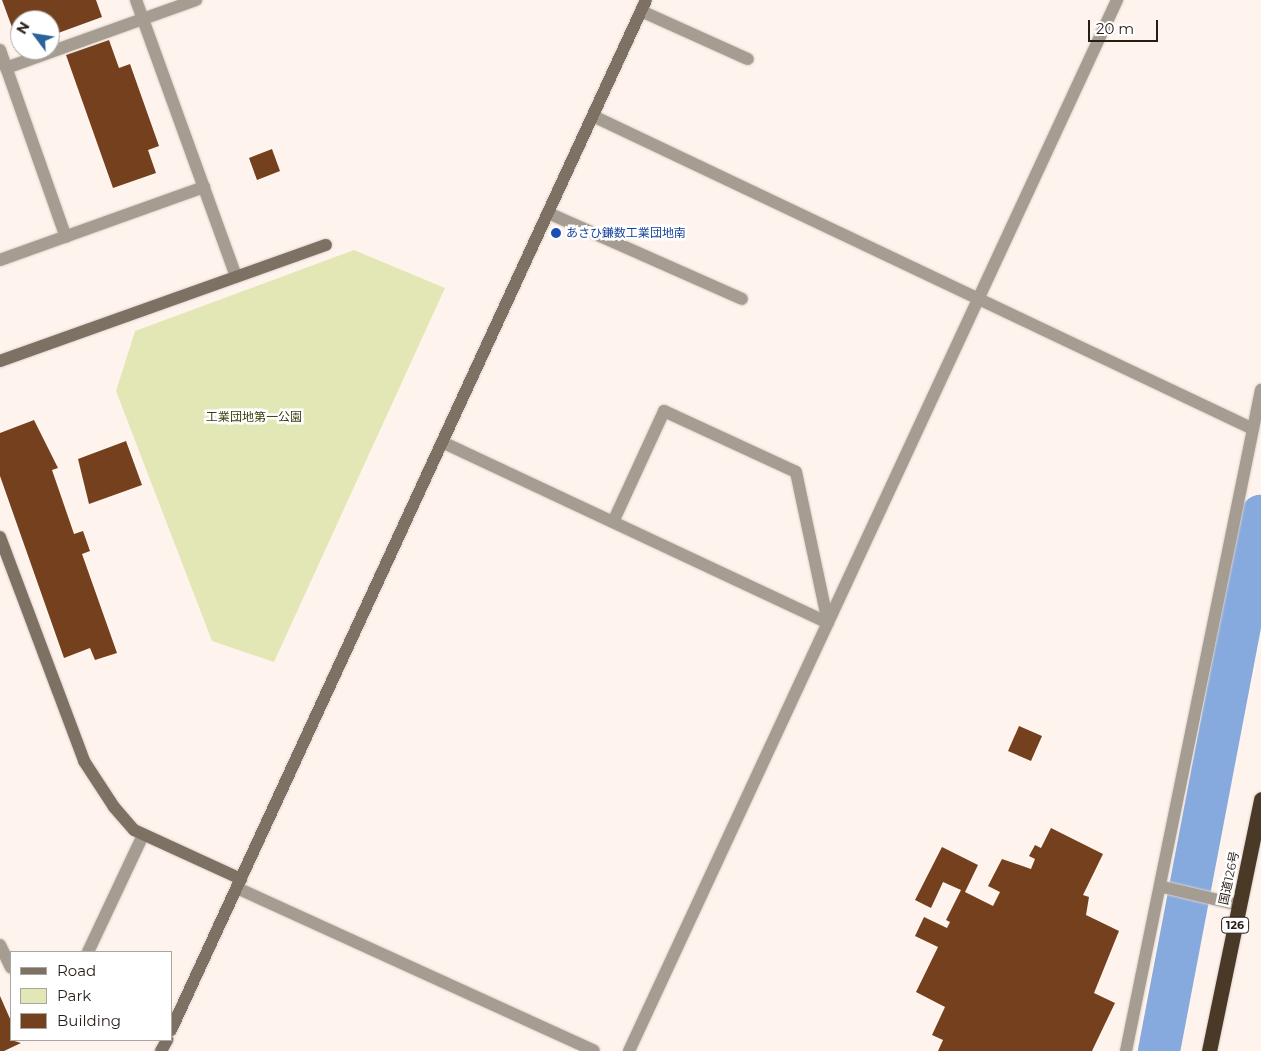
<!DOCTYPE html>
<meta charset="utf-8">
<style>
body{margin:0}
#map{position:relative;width:1261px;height:1051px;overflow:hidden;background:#fff4ed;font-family:Montserrat,"Noto Sans JP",sans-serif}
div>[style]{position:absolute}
.green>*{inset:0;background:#e3e7b6}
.river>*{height:42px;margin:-21px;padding:0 21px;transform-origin:21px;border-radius:21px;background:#86aade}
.building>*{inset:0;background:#74401d}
.roads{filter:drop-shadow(0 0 1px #dcd2cb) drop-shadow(0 0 1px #dcd2cb)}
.lane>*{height:12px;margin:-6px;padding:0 6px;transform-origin:6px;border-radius:6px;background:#a59c92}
.street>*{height:12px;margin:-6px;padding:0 6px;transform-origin:6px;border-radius:6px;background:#a59c92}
.secondary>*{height:12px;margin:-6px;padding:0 6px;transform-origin:6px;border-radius:6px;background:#7d7163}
.highway>*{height:15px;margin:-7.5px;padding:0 7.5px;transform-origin:7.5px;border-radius:7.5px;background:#4a3927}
.dots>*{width:14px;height:14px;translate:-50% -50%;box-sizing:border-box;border:2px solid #fff;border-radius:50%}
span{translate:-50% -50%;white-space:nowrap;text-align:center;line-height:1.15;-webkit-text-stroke:5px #fff;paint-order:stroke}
.shield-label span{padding:1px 4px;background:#fff;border:1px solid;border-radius:4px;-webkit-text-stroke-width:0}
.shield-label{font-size:11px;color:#271d17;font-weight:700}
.transit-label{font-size:12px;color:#164399}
.left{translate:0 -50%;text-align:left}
.park-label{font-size:12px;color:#3c3e0a}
.street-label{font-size:12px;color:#271d17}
.legend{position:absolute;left:10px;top:951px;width:162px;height:90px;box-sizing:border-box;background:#fff;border:1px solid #a9a5a2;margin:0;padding:6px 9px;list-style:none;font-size:15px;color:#271d17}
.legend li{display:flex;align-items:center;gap:10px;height:25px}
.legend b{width:25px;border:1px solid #a9a5a2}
.north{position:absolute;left:10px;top:10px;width:50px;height:50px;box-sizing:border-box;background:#fff;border:1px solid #a9a5a2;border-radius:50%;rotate:301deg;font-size:14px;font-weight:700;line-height:20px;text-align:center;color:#271d17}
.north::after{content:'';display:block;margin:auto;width:18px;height:22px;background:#2a629a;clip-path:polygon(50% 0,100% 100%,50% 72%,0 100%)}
.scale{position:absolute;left:1088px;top:20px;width:70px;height:22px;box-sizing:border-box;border:2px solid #271d17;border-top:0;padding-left:6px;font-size:15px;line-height:18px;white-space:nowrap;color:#271d17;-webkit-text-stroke:4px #fff;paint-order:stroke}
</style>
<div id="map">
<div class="green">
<div style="clip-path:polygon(354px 250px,445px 288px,274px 662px,212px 641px,116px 391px,135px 331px)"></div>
</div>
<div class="river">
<div style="left:1159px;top:1051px;width:545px;rotate:-79.21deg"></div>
</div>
<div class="building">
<div style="clip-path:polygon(2px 0,96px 0,102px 17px,50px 36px,50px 20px,20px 20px,20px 49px)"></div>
<div style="clip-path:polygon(109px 40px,119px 68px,130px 64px,159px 146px,148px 150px,156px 173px,113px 188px,66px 55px)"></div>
<div style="clip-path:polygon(272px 149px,280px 171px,257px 180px,249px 158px)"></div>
<div style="clip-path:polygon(34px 420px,58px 468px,52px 470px,74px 534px,83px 531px,90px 551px,82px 554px,117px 653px,95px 660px,90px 648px,64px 658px,0 476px,0 433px)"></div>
<div style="clip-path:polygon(126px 441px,142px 485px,89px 504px,78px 459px)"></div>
<div style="clip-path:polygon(1019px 726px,1042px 736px,1031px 761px,1008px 751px)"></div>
<div style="clip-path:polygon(1051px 828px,1103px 854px,1083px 895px,1089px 897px,1086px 915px,1119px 931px,1094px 993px,1115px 1003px,1092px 1051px,938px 1051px,943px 1040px,932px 1035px,945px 1007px,916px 992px,938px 947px,915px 936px,924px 917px,947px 928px,950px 922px,946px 920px,961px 890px,943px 882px,931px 908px,915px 900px,942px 847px,978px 865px,965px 892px,993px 906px,1000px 892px,988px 886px,1002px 859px,1031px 869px,1035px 859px,1029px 856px,1035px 845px,1041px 848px)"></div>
<div style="clip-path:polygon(0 996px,11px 1021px,11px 1040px,21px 1043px,4px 1051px,0 1051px)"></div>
</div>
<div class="roads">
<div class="lane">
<div style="left:136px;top:0;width:294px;rotate:70.1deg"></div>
<div style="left:641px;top:11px;width:117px;rotate:24.2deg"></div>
<div style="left:0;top:50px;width:198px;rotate:70.6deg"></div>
<div style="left:6px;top:68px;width:202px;rotate:-19.7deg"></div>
<div style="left:548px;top:213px;width:212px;rotate:23.9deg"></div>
<div style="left:0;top:260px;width:217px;rotate:-19.7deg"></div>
<div style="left:442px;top:442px;width:426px;rotate:25.1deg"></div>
<div style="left:613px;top:522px;width:122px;rotate:-65.3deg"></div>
<div style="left:664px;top:411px;width:145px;rotate:24.8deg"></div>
<div style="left:796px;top:472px;width:154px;rotate:78deg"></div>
<div style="left:0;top:945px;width:25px;rotate:64deg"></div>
<div style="left:88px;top:952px;width:129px;rotate:-64.8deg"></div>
</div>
<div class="street">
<div style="left:593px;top:116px;width:730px;rotate:25.37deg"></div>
<div style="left:1163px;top:887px;width:78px;rotate:13.3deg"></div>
<div style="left:237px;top:888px;width:392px;rotate:24.5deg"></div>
<div style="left:629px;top:1051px;width:1159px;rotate:-65.09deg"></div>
<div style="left:1126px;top:1051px;width:675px;rotate:-78.46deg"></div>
</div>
<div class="secondary">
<div style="left:0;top:361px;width:346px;rotate:-19.6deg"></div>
<div style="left:0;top:537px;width:239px;rotate:69.4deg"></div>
<div style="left:84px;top:761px;width:55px;rotate:56.9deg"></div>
<div style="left:114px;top:807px;width:30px;rotate:49deg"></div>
<div style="left:134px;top:830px;width:118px;rotate:24.6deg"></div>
<div style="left:171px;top:1030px;width:1134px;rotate:-65.24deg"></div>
<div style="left:161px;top:1051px;width:13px;rotate:-61deg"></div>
</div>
<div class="highway">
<div style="left:1209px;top:1051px;width:257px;rotate:-78.3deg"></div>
</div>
</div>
<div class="dots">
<div style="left:556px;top:233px;background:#1a4fb4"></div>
</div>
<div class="shield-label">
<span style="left:1235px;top:925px">126</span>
</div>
<div class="transit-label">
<span class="left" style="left:566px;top:233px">あさひ鎌数工業団地南</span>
</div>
<div class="park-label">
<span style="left:254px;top:417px">工業団地第一公園</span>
</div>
<div class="street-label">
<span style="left:1229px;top:878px;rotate:-78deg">国道126号</span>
</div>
<ul class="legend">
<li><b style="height:6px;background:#7d7163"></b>Road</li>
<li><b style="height:14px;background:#e3e7b6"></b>Park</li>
<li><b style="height:14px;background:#74401d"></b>Building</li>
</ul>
<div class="north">N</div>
<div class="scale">20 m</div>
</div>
